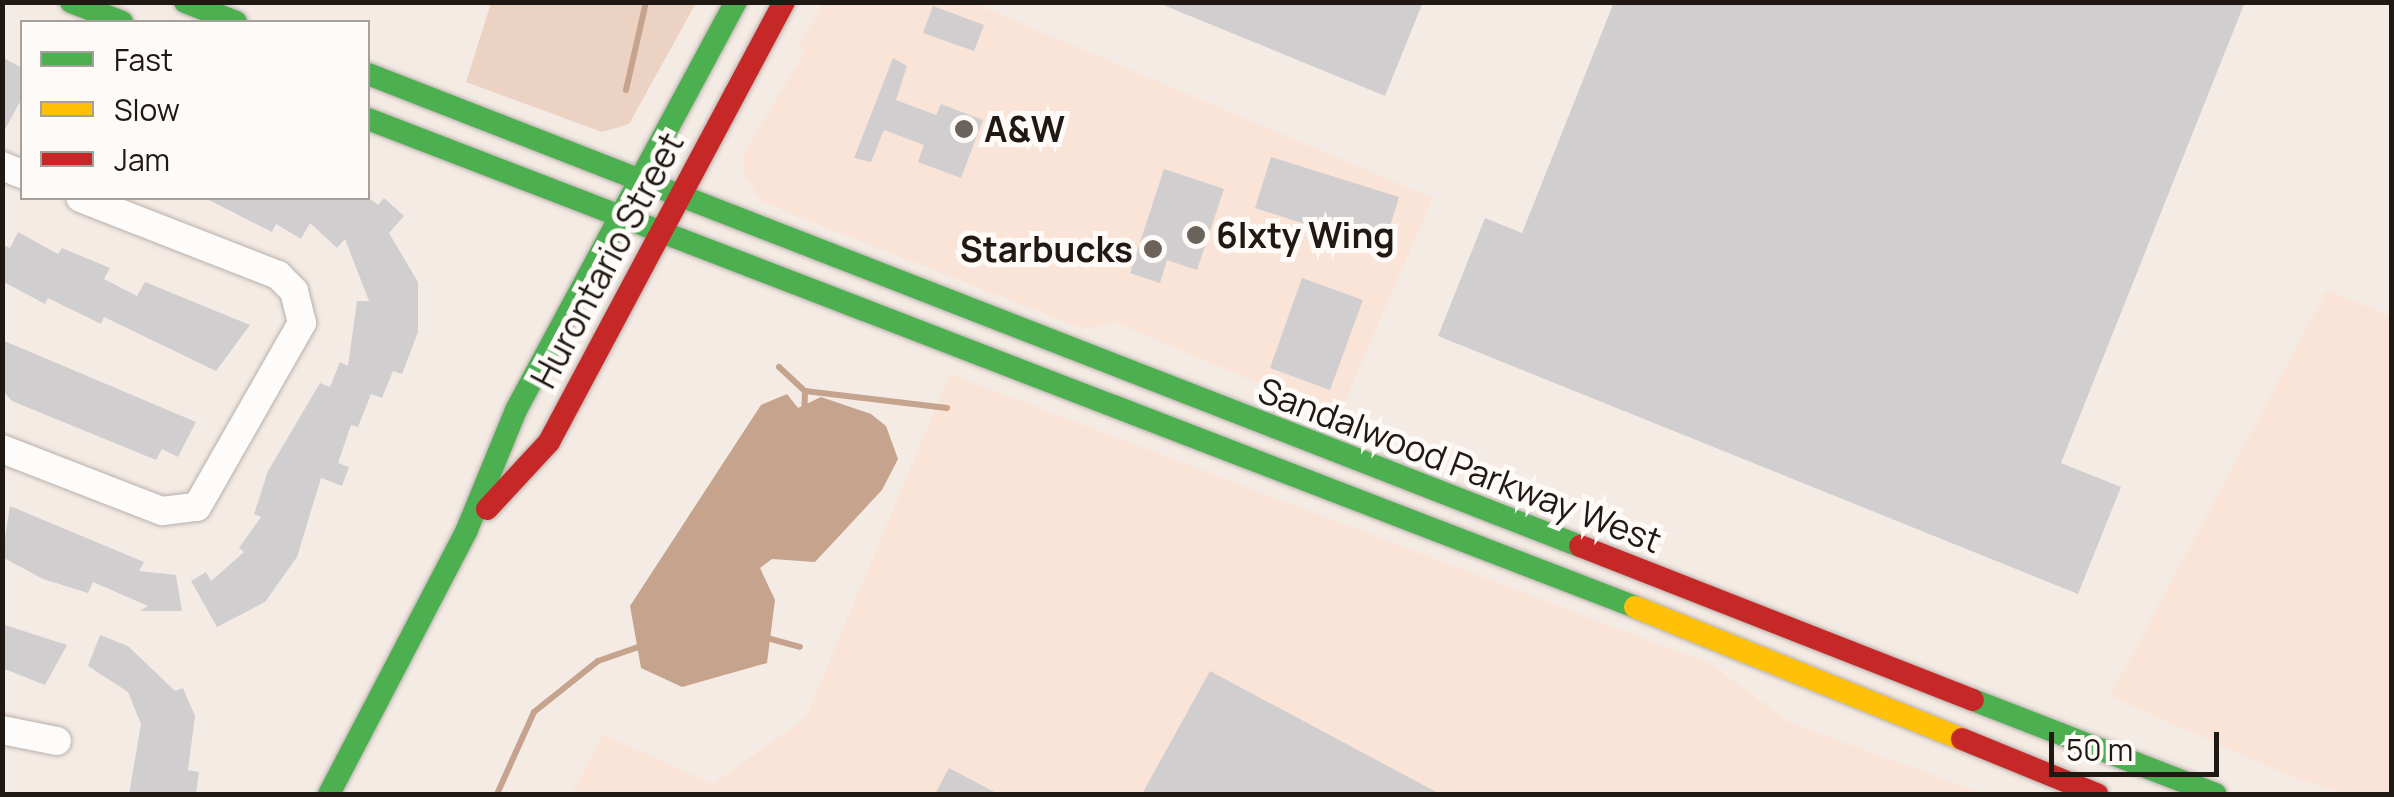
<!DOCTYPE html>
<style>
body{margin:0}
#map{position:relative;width:2394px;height:797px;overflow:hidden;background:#f5ebe5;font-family:Manrope,sans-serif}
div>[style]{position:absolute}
.built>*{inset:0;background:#f9e4d7}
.green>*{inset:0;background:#ecd2c2}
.water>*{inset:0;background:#c5a38d}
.stream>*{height:6px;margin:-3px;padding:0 3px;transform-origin:3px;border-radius:3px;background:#c5a38d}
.building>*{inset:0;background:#d1ced0}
.roads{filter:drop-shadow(0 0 2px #b8b0ab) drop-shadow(0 0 2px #b8b0ab)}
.street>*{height:28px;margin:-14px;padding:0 14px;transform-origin:14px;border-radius:14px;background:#fefcfb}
.fast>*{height:22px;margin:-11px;padding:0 11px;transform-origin:11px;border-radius:11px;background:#4caf50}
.slow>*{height:22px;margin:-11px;padding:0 11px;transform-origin:11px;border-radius:11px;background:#ffc107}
.jam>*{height:22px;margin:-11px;padding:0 11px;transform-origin:11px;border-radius:11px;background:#c62828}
.dots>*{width:28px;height:28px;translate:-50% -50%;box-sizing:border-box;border:5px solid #fefaf7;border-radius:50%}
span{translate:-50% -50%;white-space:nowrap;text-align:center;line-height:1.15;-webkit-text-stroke:10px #fefaf7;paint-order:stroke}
.poi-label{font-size:35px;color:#201813;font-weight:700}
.left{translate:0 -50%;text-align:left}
.right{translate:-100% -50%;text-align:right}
.street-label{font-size:35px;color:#201813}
.frame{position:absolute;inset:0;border:5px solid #201813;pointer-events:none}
.legend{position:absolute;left:20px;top:20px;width:350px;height:180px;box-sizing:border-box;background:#fefaf7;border:2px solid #a5a09c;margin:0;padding:12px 18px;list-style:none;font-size:30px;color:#201813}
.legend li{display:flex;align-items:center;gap:20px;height:50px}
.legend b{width:50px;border:2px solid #a5a09c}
.scale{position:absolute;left:2049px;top:732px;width:170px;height:45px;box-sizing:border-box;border:5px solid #201813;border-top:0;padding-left:12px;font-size:30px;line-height:35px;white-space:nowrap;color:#201813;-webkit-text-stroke:8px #fefaf7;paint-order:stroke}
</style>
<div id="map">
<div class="built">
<div style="clip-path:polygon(823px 2px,973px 3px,1433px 198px,1338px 417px,1114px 322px,1083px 329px,762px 202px,744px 174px,744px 153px,805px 51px,799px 47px)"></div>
<div style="clip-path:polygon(2327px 290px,2391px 316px,2391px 794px,2344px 794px,2289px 776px,2110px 696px)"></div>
<div style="clip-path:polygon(950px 374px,1711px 664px,1791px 723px,1985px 794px,572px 794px,603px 734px,713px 784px,806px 717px)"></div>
</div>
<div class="green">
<div style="clip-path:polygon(491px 3px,491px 2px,696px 3px,629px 124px,602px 132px,466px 82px)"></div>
</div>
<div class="water">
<div style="clip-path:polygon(787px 394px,798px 408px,821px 397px,871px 414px,886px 426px,898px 459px,882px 490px,815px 562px,772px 559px,760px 568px,775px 600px,767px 663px,682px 687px,641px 668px,630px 606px,761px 405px)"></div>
</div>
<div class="stream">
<div style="left:626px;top:90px;width:90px;rotate:-77.2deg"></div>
<div style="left:779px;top:367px;width:35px;rotate:43deg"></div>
<div style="left:805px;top:391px;width:23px;rotate:92deg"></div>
<div style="left:805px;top:391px;width:143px;rotate:6.8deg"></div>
<div style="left:767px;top:638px;width:34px;rotate:15deg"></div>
<div style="left:497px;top:794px;width:90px;rotate:-65.7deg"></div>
<div style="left:534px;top:712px;width:82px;rotate:-38.6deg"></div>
<div style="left:598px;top:661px;width:46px;rotate:-19.2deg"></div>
</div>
<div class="building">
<div style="clip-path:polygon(1156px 2px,1423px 2px,1385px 96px)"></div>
<div style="clip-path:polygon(1614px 2px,2245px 2px,2061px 463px,2121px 487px,2078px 594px,1438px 336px,1485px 218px,1522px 233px)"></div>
<div style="clip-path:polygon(933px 6px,984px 25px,974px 51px,923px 33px)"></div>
<div style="clip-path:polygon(2px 57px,22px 68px,22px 98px,2px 135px)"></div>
<div style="clip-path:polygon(893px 58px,907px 66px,896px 100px,936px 115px,941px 104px,983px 120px,961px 178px,918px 162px,924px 145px,884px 130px,871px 162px,854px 158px)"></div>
<div style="clip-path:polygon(1271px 157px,1399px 197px,1383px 249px,1255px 208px)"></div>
<div style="clip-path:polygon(1164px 169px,1224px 189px,1197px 270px,1167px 260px,1160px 283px,1130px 273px)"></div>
<div style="clip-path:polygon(205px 198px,369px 198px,378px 205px,384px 198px,404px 216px,389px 233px,418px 282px,418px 332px,402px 374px,393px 371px,382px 398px,371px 394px,358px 427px,351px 425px,338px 463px,349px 467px,342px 486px,321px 478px,297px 557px,265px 602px,217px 627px,191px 581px,206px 572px,211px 581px,244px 552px,239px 548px,261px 517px,254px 514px,268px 471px,320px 383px,330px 387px,340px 362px,348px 366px,357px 301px,369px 301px,345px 239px,337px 248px,310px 223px,301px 239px,276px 224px,272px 232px)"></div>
<div style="clip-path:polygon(18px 232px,58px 254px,62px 248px,110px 268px,104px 279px,137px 296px,145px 282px,250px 325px,216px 371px,104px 317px,101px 324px,48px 298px,45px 304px,2px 281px,2px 244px,10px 248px)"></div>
<div style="clip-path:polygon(1302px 278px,1363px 300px,1330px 390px,1270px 368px)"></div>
<div style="clip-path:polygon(2px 340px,196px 422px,178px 457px,162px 449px,156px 460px,12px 401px,2px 390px)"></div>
<div style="clip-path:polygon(10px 506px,144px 562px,139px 571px,176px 575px,182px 611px,140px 611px,148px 606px,93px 582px,88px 593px,43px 579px,2px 557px)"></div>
<div style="clip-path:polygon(2px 624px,67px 645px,45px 685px,2px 668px)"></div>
<div style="clip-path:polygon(100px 635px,128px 646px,175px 691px,183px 688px,195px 716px,188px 770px,199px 772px,196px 794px,129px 794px,141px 724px,128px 692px,88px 666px)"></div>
<div style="clip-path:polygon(1210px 671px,1440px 794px,1142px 794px)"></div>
<div style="clip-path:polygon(949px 768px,998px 794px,935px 794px)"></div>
</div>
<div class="roads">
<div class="street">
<div style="left:2px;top:166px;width:22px;rotate:22deg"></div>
<div style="left:2px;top:449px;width:172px;rotate:21.2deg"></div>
<div style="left:162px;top:511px;width:35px;rotate:-7deg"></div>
<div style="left:197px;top:507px;width:212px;rotate:-60.3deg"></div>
<div style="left:302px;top:323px;width:33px;rotate:-104deg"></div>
<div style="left:294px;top:291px;width:23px;rotate:-135deg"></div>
<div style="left:278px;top:275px;width:212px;rotate:-158.7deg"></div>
<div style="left:2px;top:730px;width:56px;rotate:11.3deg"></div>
</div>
<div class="fast">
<div style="left:71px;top:2px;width:55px;rotate:21.4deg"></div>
<div style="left:185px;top:2px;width:55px;rotate:21.4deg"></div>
<div style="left:368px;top:74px;width:1301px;rotate:21.28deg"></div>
<div style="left:368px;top:119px;width:1358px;rotate:21.06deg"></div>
<div style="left:1973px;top:700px;width:260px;rotate:21.2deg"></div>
<div style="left:329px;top:794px;width:296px;rotate:-62.4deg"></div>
<div style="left:466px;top:532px;width:132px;rotate:-67.7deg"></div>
<div style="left:516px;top:410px;width:464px;rotate:-61.7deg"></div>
</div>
<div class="slow">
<div style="left:1635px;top:607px;width:353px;rotate:22deg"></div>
</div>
<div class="jam">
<div style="left:487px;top:509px;width:91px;rotate:-47.2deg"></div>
<div style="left:549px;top:442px;width:499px;rotate:-61.9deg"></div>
<div style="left:1580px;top:546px;width:422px;rotate:21.4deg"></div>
<div style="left:1962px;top:739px;width:146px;rotate:22.2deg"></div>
</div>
</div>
<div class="dots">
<div style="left:964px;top:129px;background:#6b625c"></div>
<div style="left:1196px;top:235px;background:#6b625c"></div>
<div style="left:1153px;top:249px;background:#6b625c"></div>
</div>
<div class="poi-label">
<span class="left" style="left:984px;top:129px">A&amp;W</span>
<span class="left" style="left:1216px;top:235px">6Ixty Wing</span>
<span class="right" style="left:1133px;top:249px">Starbucks</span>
</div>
<div class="street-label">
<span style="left:607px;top:260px;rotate:-62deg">Hurontario Street</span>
<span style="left:1460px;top:465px;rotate:21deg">Sandalwood Parkway West</span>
</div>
<div class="frame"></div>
<ul class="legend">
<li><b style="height:12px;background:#4caf50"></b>Fast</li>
<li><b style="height:12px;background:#ffc107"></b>Slow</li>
<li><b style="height:12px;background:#c62828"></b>Jam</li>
</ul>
<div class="scale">50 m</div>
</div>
